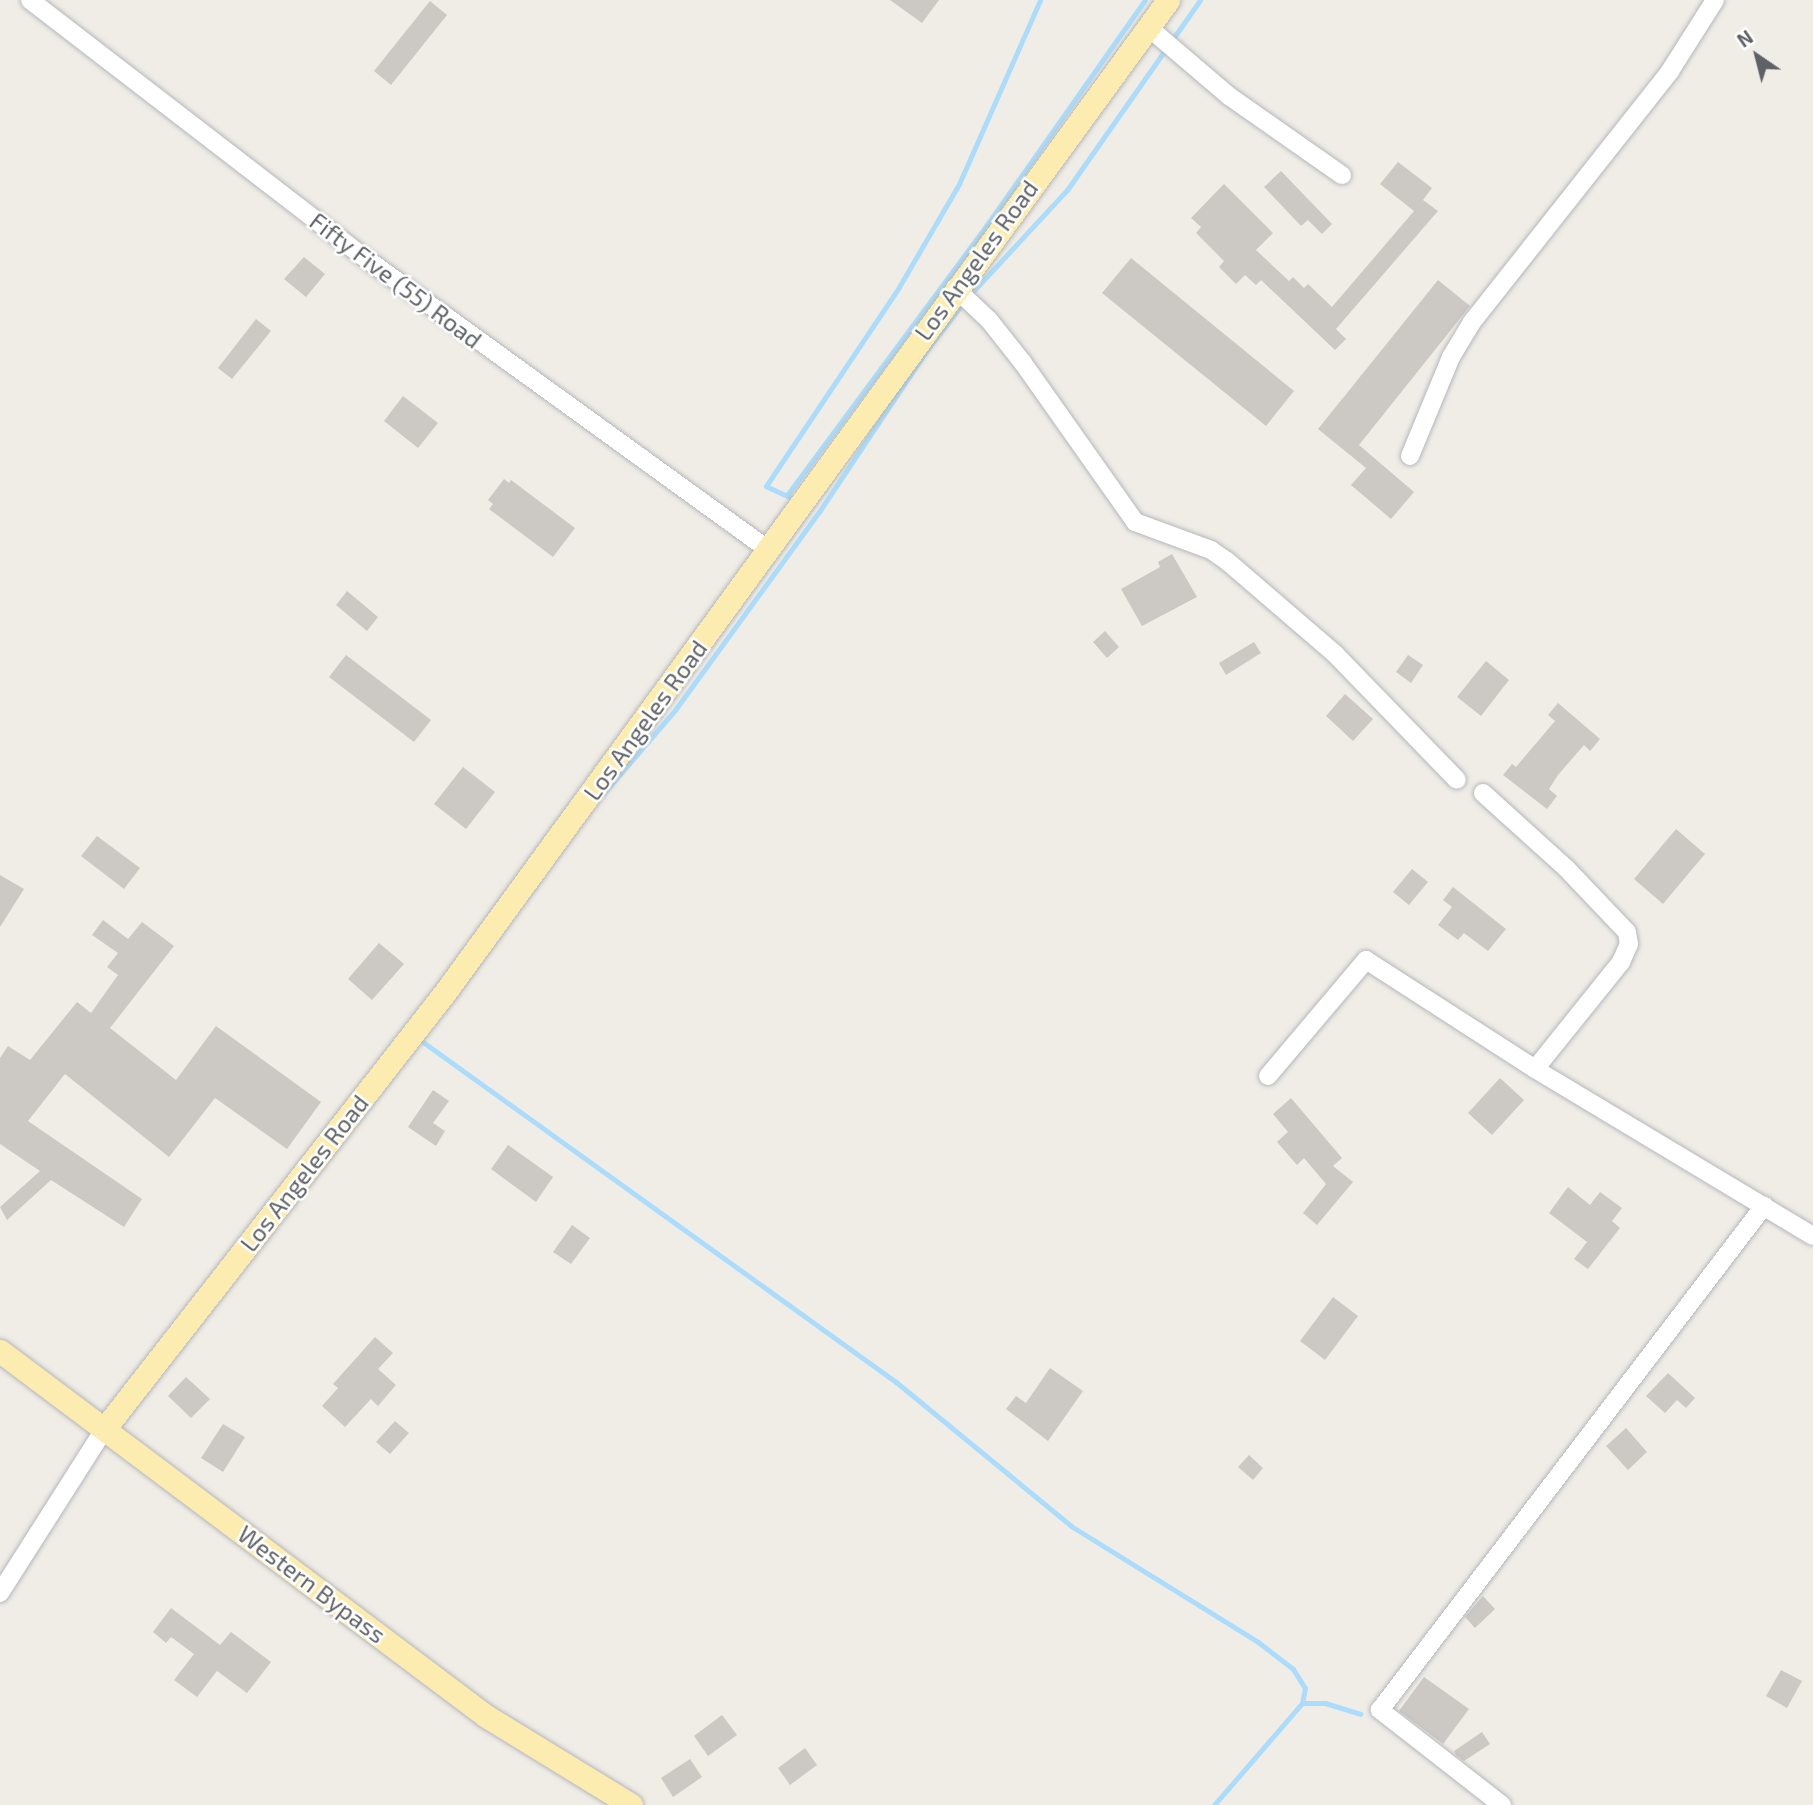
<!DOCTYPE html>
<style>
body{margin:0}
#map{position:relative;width:1813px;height:1805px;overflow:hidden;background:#f0ede7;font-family:"Exo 2",sans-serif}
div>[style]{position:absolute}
.stream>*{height:5px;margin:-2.5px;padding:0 2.5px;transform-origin:2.5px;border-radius:2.5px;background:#abdcfc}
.building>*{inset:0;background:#ccc8c4}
.roads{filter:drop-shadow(0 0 2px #b4b7bb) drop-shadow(0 0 2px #b4b7bb)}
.minor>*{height:18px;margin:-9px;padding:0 9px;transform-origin:9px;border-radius:9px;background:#fff}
.major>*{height:23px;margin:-11.5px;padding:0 11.5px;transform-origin:11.5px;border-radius:11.5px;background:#fcecb0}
span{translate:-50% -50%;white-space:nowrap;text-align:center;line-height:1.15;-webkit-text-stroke:5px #fff;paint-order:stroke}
.street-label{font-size:24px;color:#5e6266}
.north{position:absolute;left:1722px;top:21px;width:70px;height:70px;-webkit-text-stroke:5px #fff;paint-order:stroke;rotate:325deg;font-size:19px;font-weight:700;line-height:28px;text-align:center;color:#5e6266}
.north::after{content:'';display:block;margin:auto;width:24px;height:32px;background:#5e6266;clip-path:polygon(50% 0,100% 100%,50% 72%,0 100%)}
</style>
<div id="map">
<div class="stream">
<div style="left:787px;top:495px;width:335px;rotate:-53.5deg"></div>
<div style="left:986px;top:226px;width:276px;rotate:-54.9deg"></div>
<div style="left:798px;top:501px;width:35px;rotate:-155deg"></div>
<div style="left:766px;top:486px;width:239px;rotate:-56.2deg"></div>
<div style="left:899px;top:287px;width:119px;rotate:-59.8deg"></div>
<div style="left:959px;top:184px;width:201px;rotate:-66.2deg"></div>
<div style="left:602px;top:795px;width:112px;rotate:-49.3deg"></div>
<div style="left:675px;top:710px;width:245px;rotate:-54deg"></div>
<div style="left:819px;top:512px;width:193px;rotate:-56.4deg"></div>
<div style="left:926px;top:351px;width:66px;rotate:-52.4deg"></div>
<div style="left:966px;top:299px;width:149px;rotate:-47.2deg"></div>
<div style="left:1067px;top:190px;width:232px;rotate:-55deg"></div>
<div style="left:416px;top:1037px;width:591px;rotate:35.71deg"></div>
<div style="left:896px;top:1382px;width:227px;rotate:39.4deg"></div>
<div style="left:1071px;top:1526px;width:220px;rotate:31.8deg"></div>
<div style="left:1258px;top:1642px;width:44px;rotate:37.6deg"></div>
<div style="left:1293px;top:1669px;width:22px;rotate:58deg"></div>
<div style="left:1305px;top:1688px;width:15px;rotate:101deg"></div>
<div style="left:1214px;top:1805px;width:135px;rotate:-49.2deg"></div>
<div style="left:1302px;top:1703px;width:23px"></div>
<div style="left:1325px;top:1703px;width:37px;rotate:17deg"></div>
</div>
<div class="building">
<div style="clip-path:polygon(890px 0,939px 0,922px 23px)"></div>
<div style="clip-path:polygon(430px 1px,447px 15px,391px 85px,374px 71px)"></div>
<div style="clip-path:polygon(1398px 162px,1432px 188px,1423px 200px,1438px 211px,1336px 329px,1346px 339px,1335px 350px,1261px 280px,1256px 285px,1245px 275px,1236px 284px,1219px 267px,1224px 261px,1196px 233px,1201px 227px,1191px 218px,1224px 184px,1273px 233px,1256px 250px,1289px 281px,1293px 277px,1304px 288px,1308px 284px,1332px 307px,1414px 211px,1380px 184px)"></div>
<div style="clip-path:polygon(1281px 171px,1332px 224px,1322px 234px,1308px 220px,1301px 226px,1264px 187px)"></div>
<div style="clip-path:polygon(304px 257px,325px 274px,306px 297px,284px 279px)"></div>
<div style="clip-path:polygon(1131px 258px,1294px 391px,1266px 426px,1102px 293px)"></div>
<div style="clip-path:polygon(1438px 280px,1470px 306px,1359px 445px,1414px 492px,1391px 519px,1351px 485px,1366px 468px,1318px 429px)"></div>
<div style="clip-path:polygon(256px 319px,271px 331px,232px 379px,218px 368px)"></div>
<div style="clip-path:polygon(403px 396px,438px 423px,418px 448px,384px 421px)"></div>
<div style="clip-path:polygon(504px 479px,509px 483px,511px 480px,575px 528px,553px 557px,489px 509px,493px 504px,488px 500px)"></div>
<div style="clip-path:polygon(1172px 554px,1197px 597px,1142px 626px,1121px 589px,1160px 567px,1158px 562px)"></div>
<div style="clip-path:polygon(347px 591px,378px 617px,367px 631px,336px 605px)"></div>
<div style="clip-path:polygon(1105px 631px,1119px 647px,1107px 658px,1093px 642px)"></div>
<div style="clip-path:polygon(1254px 642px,1261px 653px,1226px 675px,1219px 663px)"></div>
<div style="clip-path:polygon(346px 655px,431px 720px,414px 742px,329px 677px)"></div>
<div style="clip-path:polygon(1408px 655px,1423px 665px,1411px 683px,1396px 672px)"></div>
<div style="clip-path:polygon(1486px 661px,1509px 680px,1481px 716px,1457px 697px)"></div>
<div style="clip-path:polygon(1345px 694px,1373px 719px,1353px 741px,1326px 716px)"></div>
<div style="clip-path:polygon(1558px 703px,1600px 739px,1590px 751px,1584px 745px,1558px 775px,1549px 789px,1557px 796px,1547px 809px,1503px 775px,1512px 764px,1516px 767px,1555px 721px,1548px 715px)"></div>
<div style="clip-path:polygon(463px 767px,495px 792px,466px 829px,434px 804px)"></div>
<div style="clip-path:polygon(1676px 829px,1705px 854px,1663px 904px,1634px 879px)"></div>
<div style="clip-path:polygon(97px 836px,140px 868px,124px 889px,81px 856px)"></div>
<div style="clip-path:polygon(1412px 869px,1428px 882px,1409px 905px,1393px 892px)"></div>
<div style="clip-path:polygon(0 875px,24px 889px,0 927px)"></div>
<div style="clip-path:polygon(1453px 887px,1506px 929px,1488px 951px,1464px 933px,1458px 940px,1438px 925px,1452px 907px,1443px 900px)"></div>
<div style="clip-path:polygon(103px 920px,128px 939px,142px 922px,174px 946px,110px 1028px,176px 1080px,216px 1026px,321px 1102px,287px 1149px,215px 1098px,169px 1157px,65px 1074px,28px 1121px,142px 1199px,124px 1227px,51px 1180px,7px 1220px,0 1207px,40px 1171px,0 1144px,0 1058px,8px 1046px,30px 1060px,77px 1002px,91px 1013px,118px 975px,107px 967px,118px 953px,92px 935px)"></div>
<div style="clip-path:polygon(379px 943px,404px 964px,372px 1000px,348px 979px)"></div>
<div style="clip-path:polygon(1500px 1078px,1524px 1100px,1492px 1135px,1468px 1113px)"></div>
<div style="clip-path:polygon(433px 1090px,449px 1101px,433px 1123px,445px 1131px,436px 1146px,408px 1127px)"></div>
<div style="clip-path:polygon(1291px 1098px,1342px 1158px,1333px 1166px,1353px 1182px,1317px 1225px,1303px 1213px,1326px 1184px,1304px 1158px,1297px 1165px,1277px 1142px,1288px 1132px,1273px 1114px)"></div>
<div style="clip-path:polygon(508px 1145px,553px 1177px,536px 1202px,491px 1169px)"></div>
<div style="clip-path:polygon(1568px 1187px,1590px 1205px,1600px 1192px,1622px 1208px,1612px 1221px,1620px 1228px,1588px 1269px,1574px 1259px,1587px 1242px,1549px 1213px)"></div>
<div style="clip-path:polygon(572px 1225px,590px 1238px,571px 1264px,553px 1252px)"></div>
<div style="clip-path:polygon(1333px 1297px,1358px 1316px,1325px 1360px,1300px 1341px)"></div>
<div style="clip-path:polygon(375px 1337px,393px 1353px,378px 1369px,396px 1385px,378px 1406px,371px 1399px,345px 1427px,322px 1406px,338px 1388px,333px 1384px)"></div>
<div style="clip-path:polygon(1050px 1368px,1083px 1391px,1048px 1441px,1006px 1409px,1016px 1396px,1026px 1403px)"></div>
<div style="clip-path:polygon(1668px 1373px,1695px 1398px,1686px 1408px,1677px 1400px,1665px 1413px,1646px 1396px)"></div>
<div style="clip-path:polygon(186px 1377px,210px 1399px,191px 1418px,168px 1396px)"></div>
<div style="clip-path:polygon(395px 1421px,409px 1433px,390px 1454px,376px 1442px)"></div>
<div style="clip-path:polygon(223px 1424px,245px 1437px,223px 1472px,201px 1458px)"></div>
<div style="clip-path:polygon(1626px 1428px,1647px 1452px,1628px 1470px,1606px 1446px)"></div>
<div style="clip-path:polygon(1249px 1455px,1263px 1468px,1253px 1480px,1238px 1467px)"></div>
<div style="clip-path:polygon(1483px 1596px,1495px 1609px,1475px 1628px,1465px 1617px)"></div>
<div style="clip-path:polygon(171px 1608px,220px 1645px,231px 1632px,271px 1662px,247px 1693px,217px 1671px,197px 1697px,174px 1680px,194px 1654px,171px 1637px,166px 1643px,153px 1632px)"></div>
<div style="clip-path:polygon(1781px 1670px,1802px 1681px,1787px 1708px,1766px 1696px)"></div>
<div style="clip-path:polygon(1424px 1677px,1469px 1709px,1443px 1744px,1399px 1711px)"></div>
<div style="clip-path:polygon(722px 1715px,737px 1735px,708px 1756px,694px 1736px)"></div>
<div style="clip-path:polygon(1482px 1732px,1490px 1744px,1464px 1761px,1456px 1755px,1454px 1751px)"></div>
<div style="clip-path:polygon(805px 1748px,817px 1765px,790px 1785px,778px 1768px)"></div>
<div style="clip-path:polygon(690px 1759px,702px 1777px,673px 1797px,661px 1778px)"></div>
</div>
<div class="roads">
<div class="minor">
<div style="left:30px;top:0;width:418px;rotate:37.6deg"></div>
<div style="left:361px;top:255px;width:505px;rotate:35.89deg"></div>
<div style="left:1148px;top:27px;width:106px;rotate:40.4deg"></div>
<div style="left:1229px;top:96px;width:138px;rotate:35deg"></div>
<div style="left:955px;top:288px;width:47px;rotate:43.3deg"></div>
<div style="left:989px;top:320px;width:55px;rotate:51.7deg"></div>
<div style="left:1023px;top:363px;width:194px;rotate:54.8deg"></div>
<div style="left:1135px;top:522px;width:81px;rotate:20.2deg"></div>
<div style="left:1211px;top:550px;width:19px;rotate:35deg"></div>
<div style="left:1227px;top:561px;width:143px;rotate:40.7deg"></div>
<div style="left:1335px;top:654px;width:175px;rotate:45.9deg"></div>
<div style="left:1410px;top:456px;width:107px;rotate:-67.5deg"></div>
<div style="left:1451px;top:357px;width:41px;rotate:-59deg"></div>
<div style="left:1472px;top:322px;width:320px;rotate:-51.7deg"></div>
<div style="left:1670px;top:71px;width:84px;rotate:-57.6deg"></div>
<div style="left:1483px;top:793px;width:112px;rotate:42.1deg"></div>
<div style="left:1566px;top:868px;width:88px;rotate:46.4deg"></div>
<div style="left:1627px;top:932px;width:12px;rotate:81deg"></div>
<div style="left:1629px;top:944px;width:20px;rotate:114deg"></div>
<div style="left:1621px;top:962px;width:137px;rotate:128.8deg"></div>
<div style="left:1268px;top:1076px;width:152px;rotate:-49.8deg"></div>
<div style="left:1366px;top:960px;width:201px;rotate:32.8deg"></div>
<div style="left:1535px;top:1069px;width:324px;rotate:31deg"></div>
<div style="left:0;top:1593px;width:196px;rotate:-57.5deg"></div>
<div style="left:1502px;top:1805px;width:155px;rotate:-142.1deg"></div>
<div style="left:1380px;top:1710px;width:634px;rotate:-52.7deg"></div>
</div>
<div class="major">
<div style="left:0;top:1351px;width:608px;rotate:36.91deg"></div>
<div style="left:486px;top:1716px;width:170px;rotate:31.5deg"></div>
<div style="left:105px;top:1428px;width:554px;rotate:-52.03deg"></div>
<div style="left:446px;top:991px;width:1226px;rotate:-53.92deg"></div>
</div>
</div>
<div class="street-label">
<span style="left:976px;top:260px;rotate:-54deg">Los Angeles Road</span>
<span style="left:396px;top:280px;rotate:37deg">Fifty Five (55) Road</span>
<span style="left:645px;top:720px;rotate:-54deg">Los Angeles Road</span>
<span style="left:304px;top:1173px;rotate:-52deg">Los Angeles Road</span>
<span style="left:312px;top:1584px;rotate:37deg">Western Bypass</span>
</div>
<div class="north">N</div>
</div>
